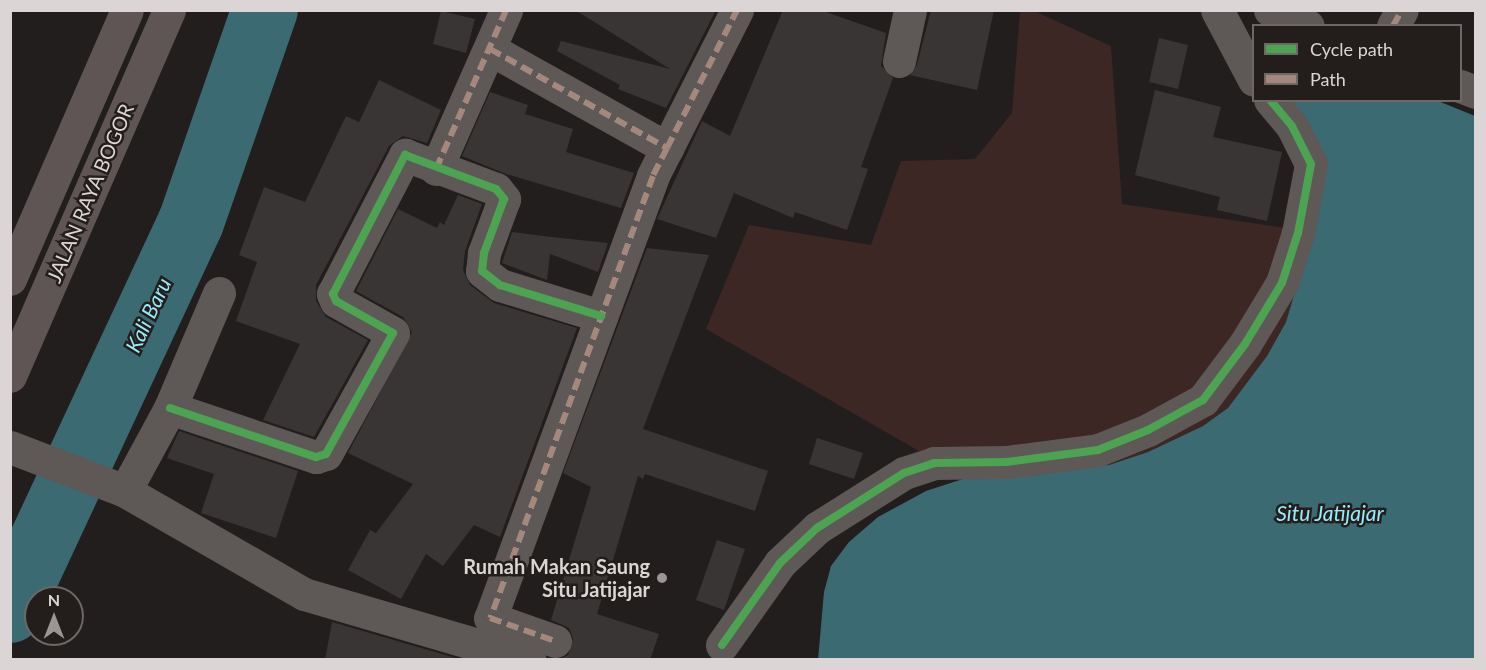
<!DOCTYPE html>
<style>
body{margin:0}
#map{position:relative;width:1486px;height:670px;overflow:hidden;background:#221e1d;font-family:Lato,sans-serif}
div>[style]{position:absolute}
.green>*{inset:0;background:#3c2724}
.water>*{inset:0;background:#3c6a73}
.river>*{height:66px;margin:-33px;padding:0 33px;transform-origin:33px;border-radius:33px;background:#3c6a73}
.building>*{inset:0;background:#3a3535}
.minor>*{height:33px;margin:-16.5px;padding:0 16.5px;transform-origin:16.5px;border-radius:16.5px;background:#5e5857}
.highway>*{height:33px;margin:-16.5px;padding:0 16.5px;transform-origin:16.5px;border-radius:16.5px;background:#5e5554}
.quiet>*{height:6px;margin-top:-3px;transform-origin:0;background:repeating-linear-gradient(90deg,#a5887d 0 12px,transparent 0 18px)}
.cycleway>*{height:8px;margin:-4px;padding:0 4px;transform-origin:4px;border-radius:4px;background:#4ca352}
.dots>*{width:16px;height:16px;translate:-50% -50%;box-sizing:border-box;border:3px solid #231d1c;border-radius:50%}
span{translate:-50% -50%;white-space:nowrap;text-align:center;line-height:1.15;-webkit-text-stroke:5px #231d1c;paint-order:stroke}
.street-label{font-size:20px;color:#dbd6d5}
.poi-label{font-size:20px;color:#dbd6d5;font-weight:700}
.right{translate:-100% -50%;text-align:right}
.water-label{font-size:21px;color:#96ebfd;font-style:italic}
.frame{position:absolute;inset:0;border:12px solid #dbd6d5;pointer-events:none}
.legend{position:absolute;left:1252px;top:24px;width:210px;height:78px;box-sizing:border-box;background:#231d1c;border:2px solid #6d6766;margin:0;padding:8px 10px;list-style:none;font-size:18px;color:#dbd6d5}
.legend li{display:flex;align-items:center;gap:12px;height:30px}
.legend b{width:30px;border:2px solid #6d6766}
.north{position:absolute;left:24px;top:586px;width:60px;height:60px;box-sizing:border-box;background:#231d1c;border:2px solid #6d6766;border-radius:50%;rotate:0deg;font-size:16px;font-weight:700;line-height:24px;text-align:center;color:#dbd6d5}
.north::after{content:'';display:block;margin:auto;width:21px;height:27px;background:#9a9695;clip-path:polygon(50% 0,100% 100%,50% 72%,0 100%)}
</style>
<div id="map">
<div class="green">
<div style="clip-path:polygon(1020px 11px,1034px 11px,1111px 46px,1122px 204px,1306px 231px,1297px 285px,1286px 322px,1267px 356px,1228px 408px,1203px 426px,1148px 452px,1109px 465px,966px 478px,706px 329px,749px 225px,871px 245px,901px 161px,975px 159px,1012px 113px)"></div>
</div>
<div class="water">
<div style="clip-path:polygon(1274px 101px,1438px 101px,1475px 116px,1475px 659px,818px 660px,824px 592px,831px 566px,849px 542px,878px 517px,926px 491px,966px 478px,1109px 465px,1148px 452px,1203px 426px,1228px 408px,1267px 356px,1286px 322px,1297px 285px,1314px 194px)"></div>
</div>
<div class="river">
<div style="left:10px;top:610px;width:428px;rotate:-65deg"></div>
<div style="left:191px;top:222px;width:225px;rotate:-70.8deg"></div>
</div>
<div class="building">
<div style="clip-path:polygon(575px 10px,716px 10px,666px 108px,618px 89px,620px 85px,557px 51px,561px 41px,670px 69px)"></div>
<div style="clip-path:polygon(783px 10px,820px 10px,886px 33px,881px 66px,893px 78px,861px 167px,868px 169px,847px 230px,795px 212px,793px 218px,734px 193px,716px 238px,657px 219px,702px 121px,730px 136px)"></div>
<div style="clip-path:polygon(931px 10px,994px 10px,977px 90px,910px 75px,917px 65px)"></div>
<div style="clip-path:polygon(441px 11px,475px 19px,466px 53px,433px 44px)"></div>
<div style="clip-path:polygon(1159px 38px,1188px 45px,1178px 89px,1149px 82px)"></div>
<div style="clip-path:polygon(379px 80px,441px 110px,427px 143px,403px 136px,389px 146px,316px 285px,316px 301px,326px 317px,368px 340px,314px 437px,263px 420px,300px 344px,236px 321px,257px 262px,239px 255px,264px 187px,305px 202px,346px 116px,359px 122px)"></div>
<div style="clip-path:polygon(1155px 90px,1221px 107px,1213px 137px,1282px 152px,1267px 221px,1217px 210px,1220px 197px,1135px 175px)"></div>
<div style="clip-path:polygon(490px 92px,528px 105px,525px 114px,573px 129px,566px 152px,634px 173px,621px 208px,506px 174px,462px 156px)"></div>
<div style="clip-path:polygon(458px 195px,482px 204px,465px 251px,463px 270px,470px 285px,494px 303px,577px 328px,500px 537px,474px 525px,443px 566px,426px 554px,401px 599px,348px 570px,370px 530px,376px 533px,413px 484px,348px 453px,412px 332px,403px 317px,356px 291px,398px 209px,437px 228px,440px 222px,444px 225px)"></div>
<div style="clip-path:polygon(512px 232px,552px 237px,608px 243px,598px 272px,550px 254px,547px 280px,502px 263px)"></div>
<div style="clip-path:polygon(647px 248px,709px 255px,643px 429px,768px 471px,755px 511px,645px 474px,643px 479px,638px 476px,597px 614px,659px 634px,650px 660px,558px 660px,568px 655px,573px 638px,569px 628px,551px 620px,591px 487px,563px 473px)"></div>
<div style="clip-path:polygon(179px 431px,298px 471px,276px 538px,201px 513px,214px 474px,167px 458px)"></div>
<div style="clip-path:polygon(817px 438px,863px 453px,854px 479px,809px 464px)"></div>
<div style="clip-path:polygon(717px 540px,745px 549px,724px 610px,696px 600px)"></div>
<div style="clip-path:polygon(332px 622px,459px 659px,459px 660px,325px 660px)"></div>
</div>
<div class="minor">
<div style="left:1217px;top:10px;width:79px;rotate:62.1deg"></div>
<div style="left:1270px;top:10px;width:41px;rotate:22.8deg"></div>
<div style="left:1393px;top:26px;width:18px;rotate:-61deg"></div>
<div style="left:490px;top:49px;width:203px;rotate:29.2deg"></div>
<div style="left:667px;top:148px;width:31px;rotate:117deg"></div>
<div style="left:653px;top:176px;width:471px;rotate:110.2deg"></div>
<div style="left:490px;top:618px;width:69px;rotate:19.5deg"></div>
<div style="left:899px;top:61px;width:52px;rotate:-77.8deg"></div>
<div style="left:1460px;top:86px;width:17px;rotate:21deg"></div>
<div style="left:667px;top:148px;width:155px;rotate:-63.1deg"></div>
<div style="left:436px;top:169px;width:174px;rotate:-66.2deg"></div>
<div style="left:170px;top:408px;width:154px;rotate:18.6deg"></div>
<div style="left:316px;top:457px;width:10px;rotate:-17deg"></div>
<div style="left:326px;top:454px;width:138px;rotate:-61deg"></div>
<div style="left:393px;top:333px;width:65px;rotate:-150.7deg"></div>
<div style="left:336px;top:301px;width:8px;rotate:-113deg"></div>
<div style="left:333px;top:294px;width:157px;rotate:-62.6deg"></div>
<div style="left:405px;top:155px;width:97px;rotate:20.5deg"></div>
<div style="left:496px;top:189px;width:13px;rotate:51deg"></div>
<div style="left:504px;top:199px;width:58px;rotate:110.3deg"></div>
<div style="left:484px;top:253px;width:18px;rotate:96deg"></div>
<div style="left:482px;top:271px;width:23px;rotate:38deg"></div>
<div style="left:500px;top:285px;width:106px;rotate:17.1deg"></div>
<div style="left:10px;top:447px;width:123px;rotate:20.9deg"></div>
<div style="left:125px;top:491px;width:207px;rotate:29.9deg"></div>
<div style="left:304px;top:594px;width:235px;rotate:16.3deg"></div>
<div style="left:125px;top:491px;width:94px;rotate:-61.5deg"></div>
<div style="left:170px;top:408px;width:125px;rotate:-66.9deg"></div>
<div style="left:722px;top:645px;width:100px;rotate:-54.7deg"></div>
<div style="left:780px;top:563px;width:51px;rotate:-43.4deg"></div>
<div style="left:817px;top:528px;width:103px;rotate:-32.3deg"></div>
<div style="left:904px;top:473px;width:32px;rotate:-18deg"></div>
<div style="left:934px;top:463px;width:72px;rotate:-0.8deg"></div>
<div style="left:1006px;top:462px;width:93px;rotate:-7.4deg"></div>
<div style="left:1098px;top:450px;width:54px;rotate:-21.8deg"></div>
<div style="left:1148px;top:430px;width:63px;rotate:-28.6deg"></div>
<div style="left:1203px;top:400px;width:70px;rotate:-53.1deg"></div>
<div style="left:1245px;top:344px;width:71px;rotate:-58.8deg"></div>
<div style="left:1282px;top:283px;width:52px;rotate:-72.3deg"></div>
<div style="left:1298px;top:233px;width:70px;rotate:-79.3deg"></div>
<div style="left:1311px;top:164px;width:42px;rotate:-116.6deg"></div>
<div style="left:1292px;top:126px;width:34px;rotate:-130deg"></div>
</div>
<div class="highway">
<div style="left:10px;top:279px;width:293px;rotate:-66.5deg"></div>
<div style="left:10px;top:376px;width:399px;rotate:-66.5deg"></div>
</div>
<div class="quiet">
<div style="left:1393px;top:26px;width:18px;rotate:-61deg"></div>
<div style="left:490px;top:49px;width:203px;rotate:29.2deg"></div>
<div style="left:667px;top:148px;width:31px;rotate:117deg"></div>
<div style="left:653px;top:176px;width:471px;rotate:110.2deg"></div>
<div style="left:490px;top:618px;width:69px;rotate:19.5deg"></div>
<div style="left:667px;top:148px;width:155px;rotate:-63.1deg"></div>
<div style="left:436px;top:169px;width:174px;rotate:-66.2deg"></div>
</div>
<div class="cycleway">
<div style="left:170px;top:408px;width:154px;rotate:18.6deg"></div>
<div style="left:316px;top:457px;width:10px;rotate:-17deg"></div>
<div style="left:326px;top:454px;width:138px;rotate:-61deg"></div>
<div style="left:393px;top:333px;width:65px;rotate:-150.7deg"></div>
<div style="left:336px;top:301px;width:8px;rotate:-113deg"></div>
<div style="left:333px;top:294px;width:157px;rotate:-62.6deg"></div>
<div style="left:405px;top:155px;width:97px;rotate:20.5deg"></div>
<div style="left:496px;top:189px;width:13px;rotate:51deg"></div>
<div style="left:504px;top:199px;width:58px;rotate:110.3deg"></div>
<div style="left:484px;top:253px;width:18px;rotate:96deg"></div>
<div style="left:482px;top:271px;width:23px;rotate:38deg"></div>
<div style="left:500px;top:285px;width:106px;rotate:17.1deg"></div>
<div style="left:722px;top:645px;width:100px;rotate:-54.7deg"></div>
<div style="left:780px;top:563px;width:51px;rotate:-43.4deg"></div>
<div style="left:817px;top:528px;width:103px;rotate:-32.3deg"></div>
<div style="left:904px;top:473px;width:32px;rotate:-18deg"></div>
<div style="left:934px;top:463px;width:72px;rotate:-0.8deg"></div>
<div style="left:1006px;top:462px;width:93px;rotate:-7.4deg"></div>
<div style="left:1098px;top:450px;width:54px;rotate:-21.8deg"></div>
<div style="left:1148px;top:430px;width:63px;rotate:-28.6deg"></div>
<div style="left:1203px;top:400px;width:70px;rotate:-53.1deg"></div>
<div style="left:1245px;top:344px;width:71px;rotate:-58.8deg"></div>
<div style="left:1282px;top:283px;width:52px;rotate:-72.3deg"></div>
<div style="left:1298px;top:233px;width:70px;rotate:-79.3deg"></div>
<div style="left:1311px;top:164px;width:42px;rotate:-116.6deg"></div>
<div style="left:1292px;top:126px;width:34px;rotate:-130deg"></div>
</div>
<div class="dots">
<div style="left:662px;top:578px;background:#9a9695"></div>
</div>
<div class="street-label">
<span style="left:90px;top:193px;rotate:-67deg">JALAN RAYA BOGOR</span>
</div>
<div class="poi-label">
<span class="right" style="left:650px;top:578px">Rumah Makan Saung<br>Situ Jatijajar</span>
</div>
<div class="water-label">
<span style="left:148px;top:315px;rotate:-65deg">Kali Baru</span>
<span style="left:1330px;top:513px">Situ Jatijajar</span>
</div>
<div class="frame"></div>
<ul class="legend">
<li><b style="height:8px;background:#4ca352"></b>Cycle path</li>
<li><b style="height:8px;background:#a5887d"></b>Path</li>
</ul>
<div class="north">N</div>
</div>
